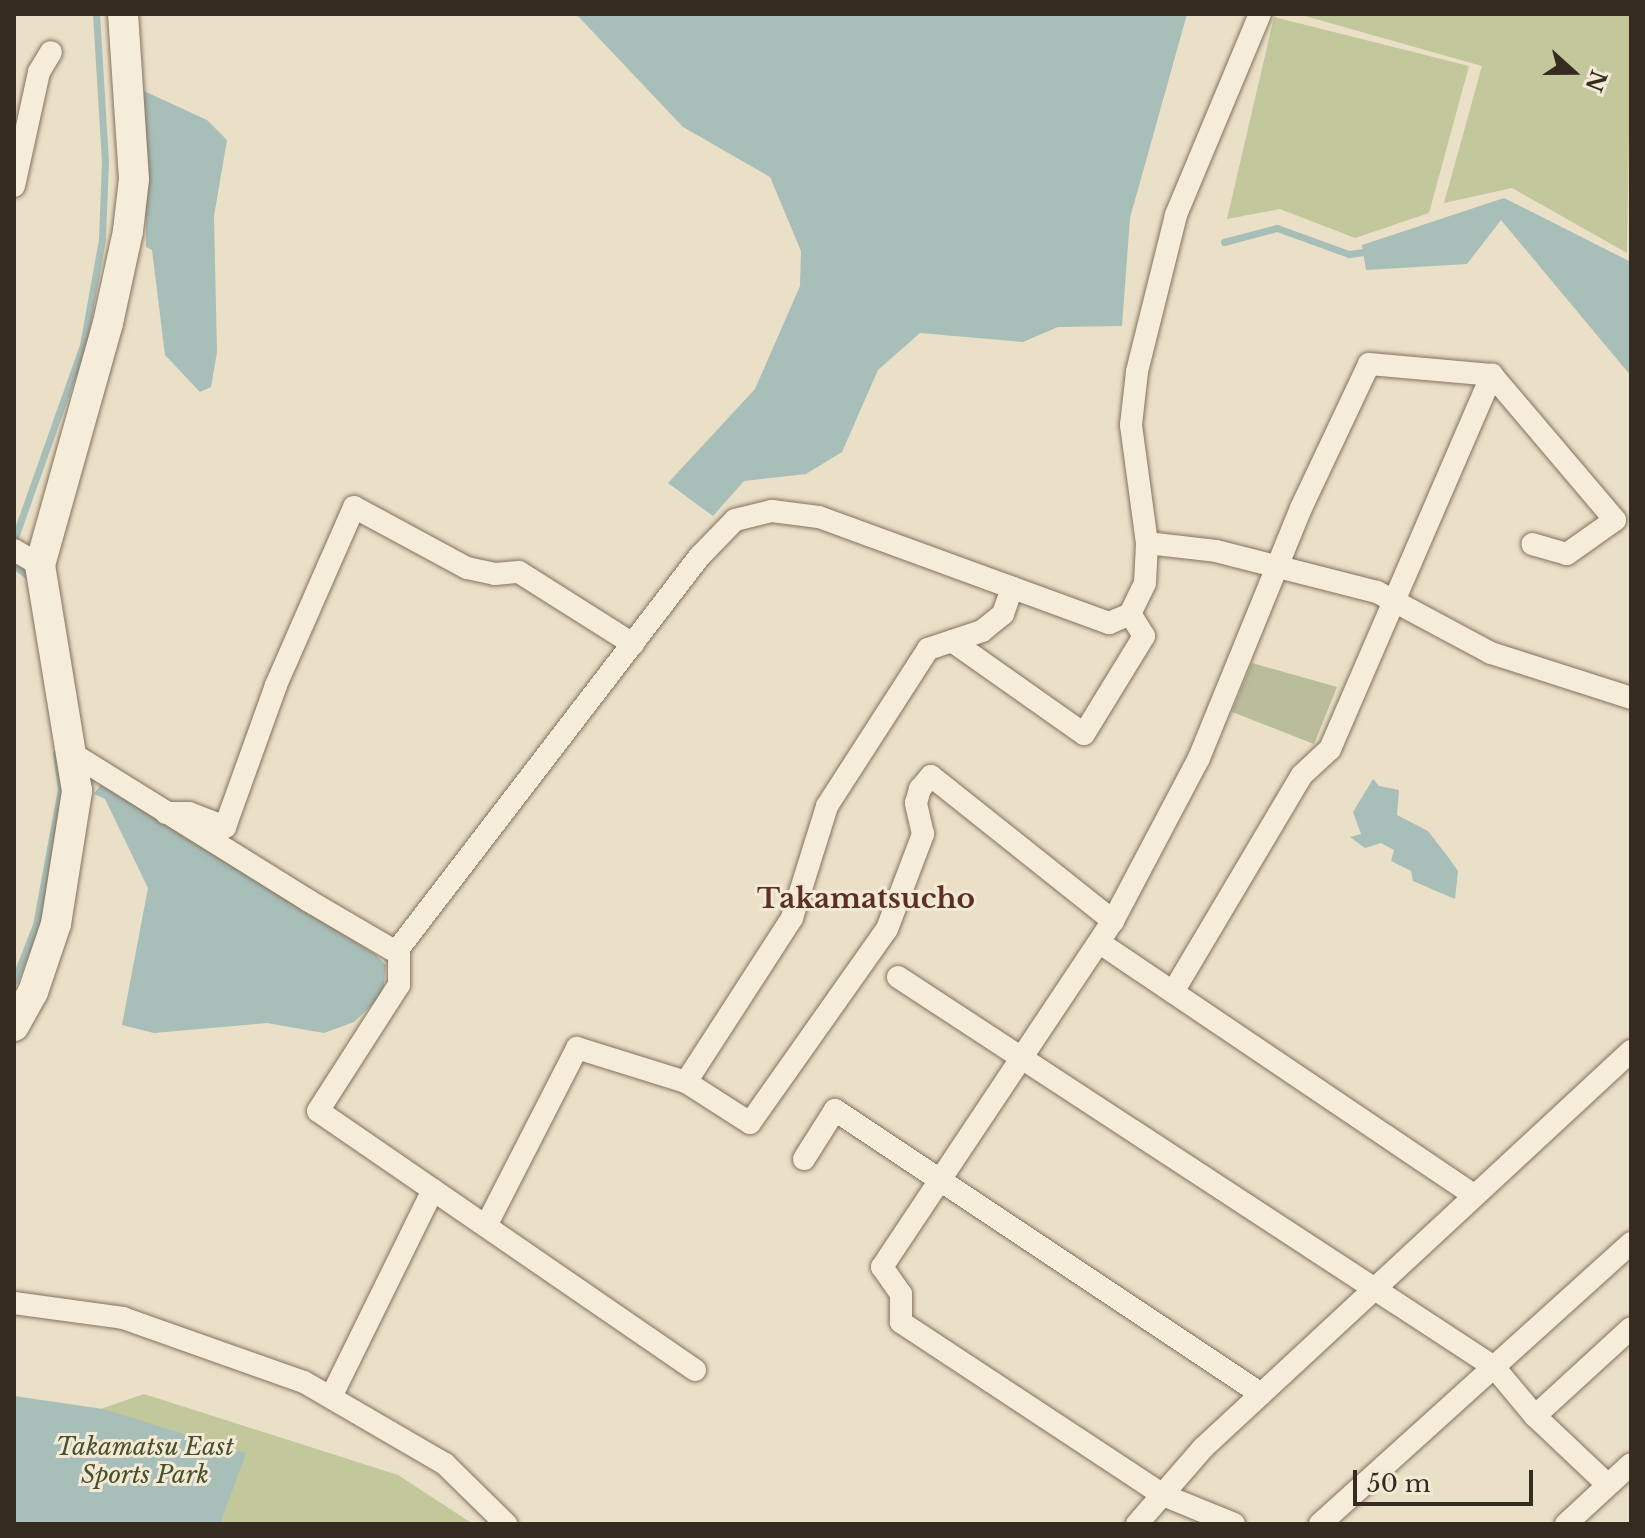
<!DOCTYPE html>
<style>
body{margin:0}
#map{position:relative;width:1645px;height:1538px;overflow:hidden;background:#eadfc7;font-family:"Libre Baskerville",serif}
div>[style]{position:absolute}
.green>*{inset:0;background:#c2c79c}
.cemetery>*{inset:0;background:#b9bd9a}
.water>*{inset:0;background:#a8beb8}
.stream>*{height:7px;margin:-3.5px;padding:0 3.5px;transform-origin:3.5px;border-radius:3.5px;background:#a8beb8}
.roads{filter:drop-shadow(0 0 2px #84725e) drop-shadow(0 0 2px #84725e)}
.street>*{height:22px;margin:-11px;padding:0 11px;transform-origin:11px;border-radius:11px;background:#f5edda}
.secondary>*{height:30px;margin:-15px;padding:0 15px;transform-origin:15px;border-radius:15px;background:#f5edda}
span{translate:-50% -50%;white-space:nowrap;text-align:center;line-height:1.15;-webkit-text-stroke:6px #f2ead6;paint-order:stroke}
.park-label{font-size:24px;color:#465029;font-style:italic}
.quarter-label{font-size:28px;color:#5e3024;font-weight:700}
.frame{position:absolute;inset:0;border:16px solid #362b20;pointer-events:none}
.north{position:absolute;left:1533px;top:32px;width:80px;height:80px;-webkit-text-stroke:6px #f2ead6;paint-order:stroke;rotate:111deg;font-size:22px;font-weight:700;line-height:32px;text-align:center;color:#362b20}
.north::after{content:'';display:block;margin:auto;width:28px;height:36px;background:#362b20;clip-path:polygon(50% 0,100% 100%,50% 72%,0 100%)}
.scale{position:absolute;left:1353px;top:1470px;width:180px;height:36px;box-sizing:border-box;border:4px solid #362b20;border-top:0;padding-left:10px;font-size:24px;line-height:28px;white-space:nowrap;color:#362b20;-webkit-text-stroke:6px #f2ead6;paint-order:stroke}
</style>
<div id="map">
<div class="green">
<div style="clip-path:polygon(1298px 14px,1631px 14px,1627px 253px,1512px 188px,1444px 203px,1482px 66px)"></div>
<div style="clip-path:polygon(1274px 17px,1469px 66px,1429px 213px,1355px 238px,1280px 209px,1227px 219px)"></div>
<div style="clip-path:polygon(144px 1394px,398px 1475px,473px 1524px,14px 1524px,14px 1439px)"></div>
</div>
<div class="cemetery">
<div style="clip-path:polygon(1252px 663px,1337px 687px,1314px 744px,1232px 712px)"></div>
</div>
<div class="water">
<div style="clip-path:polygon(576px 14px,1187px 14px,1130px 218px,1122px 326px,1058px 327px,1023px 342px,920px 333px,878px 370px,842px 452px,806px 474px,744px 481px,713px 516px,668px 483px,755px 389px,800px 286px,801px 251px,770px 177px,683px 127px)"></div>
<div style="clip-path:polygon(144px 91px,207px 120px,227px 140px,214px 216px,217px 352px,211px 387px,200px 392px,165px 355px,152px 250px,146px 247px)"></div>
<div style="clip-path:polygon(1504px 198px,1631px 262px,1631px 376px,1501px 220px,1467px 264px,1366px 270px,1362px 245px)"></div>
<div style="clip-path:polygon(1373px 779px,1379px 786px,1399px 790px,1397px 815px,1428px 831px,1448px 857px,1458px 871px,1455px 899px,1413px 881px,1411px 871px,1391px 861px,1394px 850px,1381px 843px,1365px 848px,1350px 837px,1361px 834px,1353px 812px)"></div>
<div style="clip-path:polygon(101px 784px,376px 955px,386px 965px,383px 994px,354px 1022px,324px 1033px,267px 1023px,154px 1033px,122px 1025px,148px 888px,105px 799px,94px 794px)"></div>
<div style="clip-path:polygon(14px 1396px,103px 1409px,246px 1453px,220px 1524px,14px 1524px)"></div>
</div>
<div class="stream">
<div style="left:1224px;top:242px;width:55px;rotate:-14.8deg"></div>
<div style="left:1277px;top:228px;width:77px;rotate:19.9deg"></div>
<div style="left:1349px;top:254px;width:22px;rotate:-8deg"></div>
<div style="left:14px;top:540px;width:207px;rotate:-70.5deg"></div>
<div style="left:83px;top:345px;width:108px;rotate:-79.8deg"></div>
<div style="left:102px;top:239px;width:78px;rotate:-87.8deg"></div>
<div style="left:105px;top:161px;width:147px;rotate:-93.5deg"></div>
<div style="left:14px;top:565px;width:23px;rotate:38deg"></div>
<div style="left:14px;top:981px;width:60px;rotate:-68.6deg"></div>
<div style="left:36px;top:925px;width:138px;rotate:-79.6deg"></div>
<div style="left:61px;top:789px;width:36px;rotate:-98deg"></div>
</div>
<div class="roads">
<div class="street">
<div style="left:1260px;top:14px;width:218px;rotate:112.7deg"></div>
<div style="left:1176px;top:215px;width:162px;rotate:104deg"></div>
<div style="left:1137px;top:372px;width:53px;rotate:96.5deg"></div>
<div style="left:1131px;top:425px;width:119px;rotate:82.3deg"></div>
<div style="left:1147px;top:543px;width:69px;rotate:6.6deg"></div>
<div style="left:1216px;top:551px;width:166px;rotate:14.3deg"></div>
<div style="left:1377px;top:592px;width:129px;rotate:28.2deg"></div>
<div style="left:1491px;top:653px;width:147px;rotate:17.8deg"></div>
<div style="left:14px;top:186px;width:117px;rotate:-77.6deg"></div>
<div style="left:39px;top:72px;width:23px;rotate:-59deg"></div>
<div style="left:14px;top:550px;width:30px;rotate:30deg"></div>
<div style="left:952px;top:641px;width:161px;rotate:35.2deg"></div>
<div style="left:1084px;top:734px;width:115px;rotate:-58.5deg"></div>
<div style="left:1144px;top:636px;width:26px;rotate:-122deg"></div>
<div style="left:73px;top:754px;width:278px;rotate:31.9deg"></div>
<div style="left:309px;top:901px;width:95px;rotate:30.3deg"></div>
<div style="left:391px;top:949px;width:8px;rotate:-7deg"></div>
<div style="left:166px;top:813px;width:23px"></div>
<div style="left:189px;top:813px;width:39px;rotate:21deg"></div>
<div style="left:225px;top:827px;width:151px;rotate:-70.2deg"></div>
<div style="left:276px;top:685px;width:194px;rotate:-66.3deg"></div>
<div style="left:354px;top:507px;width:128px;rotate:28.4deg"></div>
<div style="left:467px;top:568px;width:29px;rotate:12deg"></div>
<div style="left:495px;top:574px;width:24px;rotate:-5deg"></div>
<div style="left:519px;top:572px;width:135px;rotate:32.3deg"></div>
<div style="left:1100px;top:943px;width:451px;rotate:34deg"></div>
<div style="left:898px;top:977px;width:712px;rotate:33.2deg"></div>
<div style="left:1494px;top:1367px;width:64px;rotate:50.1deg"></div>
<div style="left:1535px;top:1416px;width:100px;rotate:43.4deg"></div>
<div style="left:1173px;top:992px;width:252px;rotate:-59.3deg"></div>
<div style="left:1302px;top:775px;width:38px;rotate:-43deg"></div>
<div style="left:1330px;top:749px;width:408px;rotate:-66.6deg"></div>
<div style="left:1492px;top:375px;width:190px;rotate:49.7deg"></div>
<div style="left:1615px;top:520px;width:59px;rotate:144.7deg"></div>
<div style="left:1567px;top:554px;width:36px;rotate:-164deg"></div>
<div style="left:686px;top:1082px;width:76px;rotate:32.6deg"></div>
<div style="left:750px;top:1123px;width:237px;rotate:-54.8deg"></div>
<div style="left:887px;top:929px;width:102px;rotate:-69.2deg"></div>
<div style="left:923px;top:834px;width:32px;rotate:-103deg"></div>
<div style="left:916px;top:803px;width:15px;rotate:-74deg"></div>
<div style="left:920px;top:789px;width:17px;rotate:-50deg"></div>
<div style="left:931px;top:776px;width:233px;rotate:38.5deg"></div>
<div style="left:804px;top:1159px;width:58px;rotate:-57.7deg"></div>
<div style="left:835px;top:1110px;width:512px;rotate:33.69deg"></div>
<div style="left:486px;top:1226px;width:200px;rotate:-62.9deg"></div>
<div style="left:577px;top:1048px;width:114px;rotate:17.3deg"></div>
<div style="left:686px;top:1082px;width:195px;rotate:-57.1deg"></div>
<div style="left:792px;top:918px;width:117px;rotate:-72.6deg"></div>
<div style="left:827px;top:806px;width:187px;rotate:-57.2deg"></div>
<div style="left:928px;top:649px;width:57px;rotate:-18.4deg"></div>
<div style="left:982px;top:631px;width:27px;rotate:-39deg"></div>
<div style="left:1003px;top:614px;width:28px;rotate:-71deg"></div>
<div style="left:14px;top:1303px;width:110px;rotate:7.8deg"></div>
<div style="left:123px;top:1318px;width:192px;rotate:19.5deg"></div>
<div style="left:304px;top:1382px;width:163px;rotate:30.2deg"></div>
<div style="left:445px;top:1464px;width:86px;rotate:44.5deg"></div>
<div style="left:695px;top:1370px;width:457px;rotate:-145.5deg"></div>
<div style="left:318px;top:1111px;width:150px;rotate:-57.3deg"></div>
<div style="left:399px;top:985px;width:37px;rotate:-90deg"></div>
<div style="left:399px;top:948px;width:494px;rotate:-52.5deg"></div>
<div style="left:700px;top:556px;width:50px;rotate:-45.8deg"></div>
<div style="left:735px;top:520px;width:38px;rotate:-14deg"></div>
<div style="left:772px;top:511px;width:47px;rotate:7.3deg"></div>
<div style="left:819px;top:517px;width:309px;rotate:20.1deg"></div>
<div style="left:1109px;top:623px;width:23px;rotate:-23deg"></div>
<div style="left:1130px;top:614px;width:34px;rotate:-64deg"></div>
<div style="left:1145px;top:583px;width:40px;rotate:-87.1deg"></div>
<div style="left:331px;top:1397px;width:231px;rotate:-63.8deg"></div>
<div style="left:1535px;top:1416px;width:130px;rotate:-42.5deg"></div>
<div style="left:1137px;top:1524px;width:101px;rotate:-49deg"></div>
<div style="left:1203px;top:1448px;width:584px;rotate:-42.85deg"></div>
<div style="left:1234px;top:1524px;width:77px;rotate:-157.8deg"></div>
<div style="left:1163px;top:1495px;width:314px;rotate:-146.6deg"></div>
<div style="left:901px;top:1322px;width:28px;rotate:-90deg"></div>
<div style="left:901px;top:1294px;width:33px;rotate:-125deg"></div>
<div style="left:882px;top:1267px;width:416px;rotate:-56.3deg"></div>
<div style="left:1113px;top:921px;width:184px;rotate:-62.2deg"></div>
<div style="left:1199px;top:758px;width:270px;rotate:-67.8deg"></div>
<div style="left:1301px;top:508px;width:159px;rotate:-64.7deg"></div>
<div style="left:1369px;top:364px;width:123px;rotate:5.1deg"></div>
<div style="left:1320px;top:1524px;width:419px;rotate:-42.1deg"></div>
<div style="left:1566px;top:1524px;width:88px;rotate:-42.7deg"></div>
</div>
<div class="secondary">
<div style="left:14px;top:1026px;width:39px;rotate:-61deg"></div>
<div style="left:33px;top:992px;width:72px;rotate:-71.3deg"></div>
<div style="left:56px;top:924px;width:135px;rotate:-81deg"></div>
<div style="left:77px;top:791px;width:229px;rotate:-99.3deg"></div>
<div style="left:40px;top:565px;width:251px;rotate:-74.3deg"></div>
<div style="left:108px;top:323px;width:94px;rotate:-77.7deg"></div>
<div style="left:128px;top:231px;width:52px;rotate:-83.4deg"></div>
<div style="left:134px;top:179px;width:165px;rotate:-93.8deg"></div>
</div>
</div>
<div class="park-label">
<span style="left:145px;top:1461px">Takamatsu East<br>Sports Park</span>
</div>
<div class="quarter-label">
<span style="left:866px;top:899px">Takamatsucho</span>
</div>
<div class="frame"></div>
<div class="north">N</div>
<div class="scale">50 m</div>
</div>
